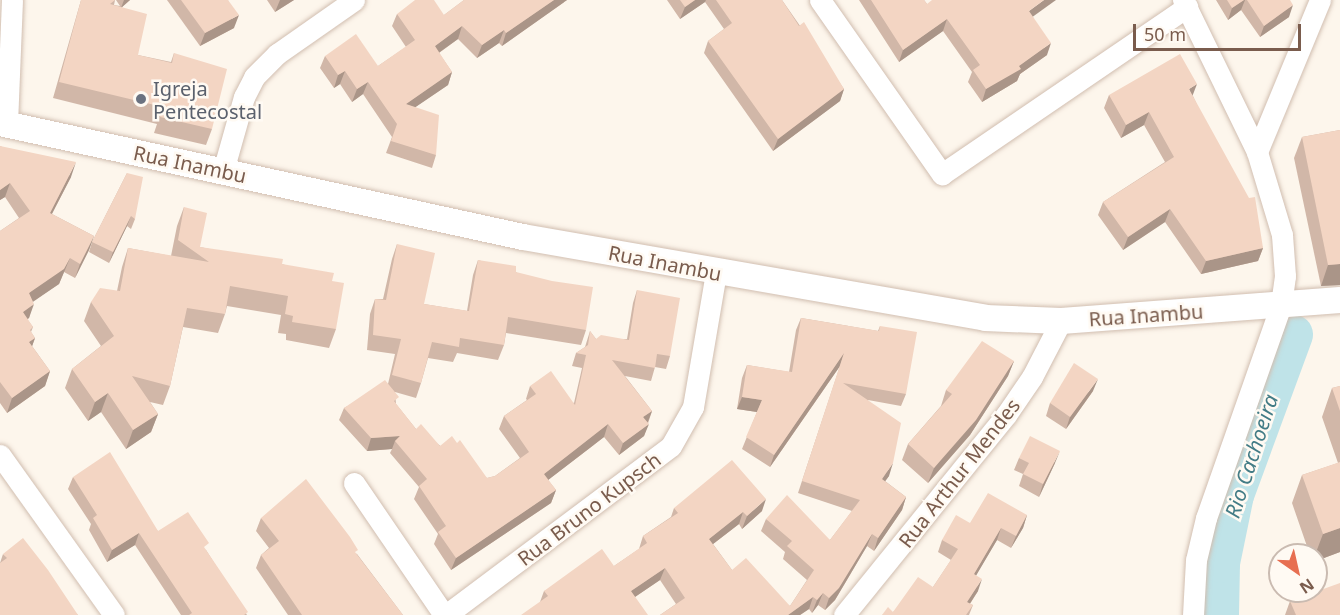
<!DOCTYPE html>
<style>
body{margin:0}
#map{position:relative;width:1340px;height:615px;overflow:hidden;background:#fdf6ec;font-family:"Noto Sans",sans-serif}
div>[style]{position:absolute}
.river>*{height:40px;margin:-20px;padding:0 20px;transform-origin:20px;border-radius:20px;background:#bfe3e8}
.roads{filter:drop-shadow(0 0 2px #d1beb0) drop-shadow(0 0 2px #d1beb0)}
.minor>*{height:21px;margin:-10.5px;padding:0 10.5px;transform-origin:10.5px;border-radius:10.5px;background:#fff}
.tertiary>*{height:26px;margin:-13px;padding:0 13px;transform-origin:13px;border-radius:13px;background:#fff}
.wall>*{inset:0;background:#d1b7a8}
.shaded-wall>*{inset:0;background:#aa9588}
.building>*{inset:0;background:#f3d5c3}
.dots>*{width:16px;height:16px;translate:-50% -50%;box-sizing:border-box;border:3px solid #fffaf3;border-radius:50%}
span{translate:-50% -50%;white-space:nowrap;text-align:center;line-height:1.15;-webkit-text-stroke:5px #fffaf3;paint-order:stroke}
.worship-label{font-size:20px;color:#5b616d}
.left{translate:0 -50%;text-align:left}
.street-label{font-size:20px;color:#7a5c4d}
.water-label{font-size:21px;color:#437c86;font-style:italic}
.north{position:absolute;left:1268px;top:543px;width:60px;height:60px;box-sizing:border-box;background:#fffaf3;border:2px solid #cabbb1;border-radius:50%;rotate:146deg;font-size:16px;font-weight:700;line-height:24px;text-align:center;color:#7a5c4d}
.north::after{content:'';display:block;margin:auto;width:21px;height:27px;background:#e76f51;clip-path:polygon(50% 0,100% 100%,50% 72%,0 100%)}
.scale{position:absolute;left:1133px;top:24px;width:168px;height:27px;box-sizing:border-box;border:3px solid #7a5c4d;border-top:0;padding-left:8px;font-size:18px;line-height:21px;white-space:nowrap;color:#7a5c4d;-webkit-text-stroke:4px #fffaf3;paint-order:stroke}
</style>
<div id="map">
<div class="river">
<div style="left:1219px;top:615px;width:52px;rotate:-88.9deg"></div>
<div style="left:1220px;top:563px;width:69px;rotate:-78.4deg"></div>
<div style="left:1234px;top:495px;width:171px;rotate:-69.8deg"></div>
</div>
<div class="roads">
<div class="minor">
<div style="left:820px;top:0;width:213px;rotate:55deg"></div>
<div style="left:942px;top:174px;width:297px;rotate:-34.3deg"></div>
<div style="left:1183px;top:0;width:169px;rotate:64deg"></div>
<div style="left:1257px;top:152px;width:87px;rotate:73.2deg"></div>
<div style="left:1282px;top:235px;width:41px;rotate:85.8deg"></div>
<div style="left:1285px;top:276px;width:29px;rotate:98deg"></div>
<div style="left:1281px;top:305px;width:226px;rotate:109.4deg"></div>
<div style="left:1206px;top:518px;width:43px;rotate:103.4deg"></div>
<div style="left:1196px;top:560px;width:55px;rotate:93.1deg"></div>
<div style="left:7px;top:124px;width:124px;rotate:-87.7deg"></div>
<div style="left:1257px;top:152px;width:165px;rotate:-67.5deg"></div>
<div style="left:223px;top:171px;width:77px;rotate:-74.2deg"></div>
<div style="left:244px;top:97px;width:22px;rotate:-63deg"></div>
<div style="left:254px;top:77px;width:33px;rotate:-45deg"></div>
<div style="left:277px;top:54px;width:94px;rotate:-35deg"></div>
<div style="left:0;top:455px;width:196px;rotate:54.5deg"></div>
<div style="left:354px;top:483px;width:160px;rotate:55.7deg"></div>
<div style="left:446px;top:615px;width:281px;rotate:-36.9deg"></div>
<div style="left:671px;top:446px;width:45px;rotate:-60.6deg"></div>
<div style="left:693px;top:407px;width:137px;rotate:-80.3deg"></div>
<div style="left:844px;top:615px;width:257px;rotate:-51deg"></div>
<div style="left:1006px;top:415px;width:46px;rotate:-55.6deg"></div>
<div style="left:1032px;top:377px;width:63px;rotate:-62.6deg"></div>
</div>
<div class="tertiary">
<div style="left:0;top:123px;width:535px;rotate:12.3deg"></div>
<div style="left:523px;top:237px;width:469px;rotate:9.9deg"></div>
<div style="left:985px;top:318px;width:76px;rotate:2.3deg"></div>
<div style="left:1061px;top:321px;width:280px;rotate:-4.3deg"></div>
</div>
</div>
<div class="wall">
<div style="clip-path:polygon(81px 0,115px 0,114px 5px,120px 6px,116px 0,130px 0,122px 7px,138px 55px,171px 62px,174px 53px,212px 129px,206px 145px,154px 133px,157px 124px,53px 98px)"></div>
<div style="clip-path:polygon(167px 0,228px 0,234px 28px,200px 46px)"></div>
<div style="clip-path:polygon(267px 0,294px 0,275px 12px)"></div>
<div style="clip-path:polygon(464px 0,567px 0,502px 46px,499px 43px,477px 58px,458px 39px,439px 53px,452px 72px,448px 85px,415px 107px,436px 155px,432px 168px,386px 153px,392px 137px,363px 94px,352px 102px,340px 84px,334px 88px,320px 68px,325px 56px,378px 66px,406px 47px,392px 26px,397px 14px,444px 15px)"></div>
<div style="clip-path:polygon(667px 0,782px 0,844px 89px,840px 101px,773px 151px,704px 53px,708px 41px,724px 29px,705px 2px,680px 19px)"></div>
<div style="clip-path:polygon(859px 0,924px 0,927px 4px,1033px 17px,1047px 55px,1020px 74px,1017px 81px,982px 102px,968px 82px,972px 72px,943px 31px,899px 62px)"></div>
<div style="clip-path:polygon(1216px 0,1290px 0,1289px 17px,1260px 37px,1241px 10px,1228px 20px)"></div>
<div style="clip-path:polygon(1109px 95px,1193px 96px,1263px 248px,1258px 261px,1201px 274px,1165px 222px,1123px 250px,1098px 215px,1103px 202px,1165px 162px,1144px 125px,1121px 138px,1104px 108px)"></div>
<div style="clip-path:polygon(1340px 130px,1340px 285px,1321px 286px,1294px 158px,1302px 137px)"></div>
<div style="clip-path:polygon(0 146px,71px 177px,52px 214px,94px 236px,89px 250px,75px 278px,64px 272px,59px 284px,33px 301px,29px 318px,27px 319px,33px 327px,31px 332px,35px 338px,32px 346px,50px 371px,45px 386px,7px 413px,0 403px,0 231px,19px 218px,5px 197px,0 200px)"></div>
<div style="clip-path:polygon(127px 173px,135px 219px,131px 229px,127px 226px,109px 263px,89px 252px,92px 242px)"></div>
<div style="clip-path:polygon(184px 207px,200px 247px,282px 264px,332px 281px,336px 329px,329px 348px,286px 340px,286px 334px,278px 333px,281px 315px,227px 306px,225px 314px,218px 333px,183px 327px,170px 386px,163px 405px,150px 402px,158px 414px,151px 432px,126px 449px,101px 412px,88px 421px,65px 388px,72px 369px,101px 346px,84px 321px,91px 302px,117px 291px,122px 267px,128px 248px,171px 256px,177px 226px)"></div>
<div style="clip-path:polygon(397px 244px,424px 304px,467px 311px,473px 275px,478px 260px,516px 272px,586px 330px,581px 345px,506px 333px,504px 345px,498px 360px,457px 353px,453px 362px,428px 358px,421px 383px,416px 398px,395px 392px,396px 404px,416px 429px,487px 478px,495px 476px,520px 458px,499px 429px,504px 416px,527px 400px,526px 399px,530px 386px,574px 403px,582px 368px,572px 366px,576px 353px,585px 347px,590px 331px,596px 339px,627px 339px,633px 303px,637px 290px,670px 356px,666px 369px,655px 367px,651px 381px,625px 376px,652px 411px,644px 436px,619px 455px,604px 437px,548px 480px,556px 490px,551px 503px,451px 570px,434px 544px,438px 534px,414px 499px,419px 487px,390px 453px,392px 449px,367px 451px,339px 420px,344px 408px,388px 384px,395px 354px,367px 350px,370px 314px,375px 299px,383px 299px,392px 259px)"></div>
<div style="clip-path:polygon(801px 318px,878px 331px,880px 326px,906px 394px,901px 406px,868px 400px,889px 476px,885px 481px,906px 497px,902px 510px,874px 551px,867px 546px,835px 600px,825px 610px,818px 605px,812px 613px,809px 609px,800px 615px,660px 615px,676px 604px,660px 580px,635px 597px,540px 602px,544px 591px,614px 566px,639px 549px,643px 536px,671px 517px,674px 508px,762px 511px,742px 529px,739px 524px,713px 544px,732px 570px,790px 606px,807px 580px,783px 559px,785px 552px,761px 531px,766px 519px,830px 540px,852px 511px,798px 493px,840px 366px,770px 467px,742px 449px,757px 412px,737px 409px,742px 378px,747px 365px,789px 372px,796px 330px)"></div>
<div style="clip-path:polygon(1014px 361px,1008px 376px,970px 435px,928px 483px,902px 460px,908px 444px,941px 406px,946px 390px)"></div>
<div style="clip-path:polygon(1340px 386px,1340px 552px,1316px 561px,1316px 555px,1310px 555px,1292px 503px,1302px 475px,1338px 463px,1322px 417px,1332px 388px)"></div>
<div style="clip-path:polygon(1093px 391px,1066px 429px,1046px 416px,1050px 403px)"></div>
<div style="clip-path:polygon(1019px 458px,1055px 463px,1039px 497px,1019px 486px,1023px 474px,1014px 470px)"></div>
<div style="clip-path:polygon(73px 477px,158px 531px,206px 550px,247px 615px,181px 615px,135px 545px,107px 562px,89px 530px,91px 524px,68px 489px)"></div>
<div style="clip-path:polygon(1027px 515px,1023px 528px,1011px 548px,997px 540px,976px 575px,978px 591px,970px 604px,973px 605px,969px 615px,882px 615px,893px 612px,933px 587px,951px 560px,938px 552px,942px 540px,970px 523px)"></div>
<div style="clip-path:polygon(261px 518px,357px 554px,403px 615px,288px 615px,256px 568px,261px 555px,269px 548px,256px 531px)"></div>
<div style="clip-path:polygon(3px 554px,78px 615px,0 615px,0 563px)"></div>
<div style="clip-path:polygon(1290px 601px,1340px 615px,1285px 615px)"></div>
</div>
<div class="shaded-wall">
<div style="clip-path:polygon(124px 0,130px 0,121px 8px)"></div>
<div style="clip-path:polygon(280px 0,294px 0,275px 12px)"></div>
<div style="clip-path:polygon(554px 0,567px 0,502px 46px,506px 33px)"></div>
<div style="clip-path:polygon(695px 0,706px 0,705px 2px,680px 19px,685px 7px)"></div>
<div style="clip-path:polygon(1044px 0,1056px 0,1024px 23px,1029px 11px)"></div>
<div style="clip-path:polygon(1244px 0,1245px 0,1241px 10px,1228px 20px,1232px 8px)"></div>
<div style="clip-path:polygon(1293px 5px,1289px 17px,1260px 37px,1264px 26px)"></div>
<div style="clip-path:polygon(239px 15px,234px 28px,200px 46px,205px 33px)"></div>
<div style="clip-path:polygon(947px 19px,943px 31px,899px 62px,903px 50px)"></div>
<div style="clip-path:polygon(462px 26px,458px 39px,430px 59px,435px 46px)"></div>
<div style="clip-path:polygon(504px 30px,499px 43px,477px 58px,482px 45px)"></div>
<div style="clip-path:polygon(1051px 43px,1047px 55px,1020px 74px,1017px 81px,982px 102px,986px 89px)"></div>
<div style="clip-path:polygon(345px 71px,340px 84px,334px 88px,338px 75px)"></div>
<div style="clip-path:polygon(452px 72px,448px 85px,401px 117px,406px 104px)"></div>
<div style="clip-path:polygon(368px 82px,363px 94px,352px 102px,357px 89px)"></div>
<div style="clip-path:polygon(1197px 84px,1192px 97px,1189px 89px)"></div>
<div style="clip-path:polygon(844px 89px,840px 101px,773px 151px,778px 139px)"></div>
<div style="clip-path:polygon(1149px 112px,1144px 125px,1121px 138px,1126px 125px)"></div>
<div style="clip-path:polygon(76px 162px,71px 177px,45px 227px,50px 213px)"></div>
<div style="clip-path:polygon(10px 183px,5px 197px,0 200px,0 190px)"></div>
<div style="clip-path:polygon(1170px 209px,1165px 222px,1123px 250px,1128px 237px)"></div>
<div style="clip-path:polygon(131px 216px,127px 226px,109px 263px,113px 252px)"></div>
<div style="clip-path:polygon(94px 236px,89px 250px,75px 278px,80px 264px)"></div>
<div style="clip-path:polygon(1263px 248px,1258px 261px,1201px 274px,1206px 261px)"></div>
<div style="clip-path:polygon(70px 258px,59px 284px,24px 308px,29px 293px)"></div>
<div style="clip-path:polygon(1340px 264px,1340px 285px,1321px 286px,1328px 265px)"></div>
<div style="clip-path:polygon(34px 304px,29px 318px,17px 326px,23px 312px)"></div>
<div style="clip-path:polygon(35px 338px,30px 352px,29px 342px)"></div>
<div style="clip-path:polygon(844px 353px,840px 366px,770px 467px,774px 455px)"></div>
<div style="clip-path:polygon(1014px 361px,1008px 376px,970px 435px,928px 483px,934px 468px)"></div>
<div style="clip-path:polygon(50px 371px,45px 386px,7px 413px,12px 398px)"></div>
<div style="clip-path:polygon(1098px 379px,1093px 391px,1066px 429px,1070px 417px)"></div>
<div style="clip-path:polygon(108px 393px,101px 412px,88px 421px,95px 402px)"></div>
<div style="clip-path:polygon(742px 397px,762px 400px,757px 412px,737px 409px)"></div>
<div style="clip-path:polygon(652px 411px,647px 424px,643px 417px)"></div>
<div style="clip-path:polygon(158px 414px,151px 432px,126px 449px,133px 430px)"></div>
<div style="clip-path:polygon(608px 424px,604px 437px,539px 487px,544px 474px)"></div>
<div style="clip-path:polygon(649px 424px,644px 436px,619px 455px,623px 443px)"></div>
<div style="clip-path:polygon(400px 436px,395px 441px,392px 449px,367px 451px,371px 438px)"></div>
<div style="clip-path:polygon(1060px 451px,1055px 463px,1039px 497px,1043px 484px)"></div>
<div style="clip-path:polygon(893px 463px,889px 476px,878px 491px,882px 479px)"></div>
<div style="clip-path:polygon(556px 490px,551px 503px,451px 570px,456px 558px)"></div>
<div style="clip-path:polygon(906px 497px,902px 510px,874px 551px,878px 538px)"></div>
<div style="clip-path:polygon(766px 499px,762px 511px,742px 529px,747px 516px)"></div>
<div style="clip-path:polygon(743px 512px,739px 524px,704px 551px,709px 539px)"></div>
<div style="clip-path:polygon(1027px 515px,1023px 528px,1011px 548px,1016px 536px)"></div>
<div style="clip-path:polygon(1001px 528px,997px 540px,970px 586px,974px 574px)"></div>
<div style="clip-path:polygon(1340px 528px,1340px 552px,1316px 561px,1316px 555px,1315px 555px,1323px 534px)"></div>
<div style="clip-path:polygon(139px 533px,135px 545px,107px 562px,112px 550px)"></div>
<div style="clip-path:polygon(872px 534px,867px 546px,835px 600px,825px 610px,829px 598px)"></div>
<div style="clip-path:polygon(665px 568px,660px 580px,626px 603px,631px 591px)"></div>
<div style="clip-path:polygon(982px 579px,978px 591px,963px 614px,967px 602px)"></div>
<div style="clip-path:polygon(823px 593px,818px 605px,812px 613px,817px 600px)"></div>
<div style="clip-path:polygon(813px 597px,809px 609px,800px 615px,788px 615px)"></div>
</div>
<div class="building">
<div style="clip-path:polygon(81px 0,115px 0,110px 4px,147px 14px,138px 55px,172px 63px,174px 53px,227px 69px,212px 129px,160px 117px,163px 107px,59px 82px)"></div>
<div style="clip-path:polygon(181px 0,228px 0,239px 15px,205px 33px)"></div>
<div style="clip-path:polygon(415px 0,434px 0,444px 15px,464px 0,554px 0,506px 33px,504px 30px,482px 45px,462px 26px,435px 46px,452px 72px,406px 104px,439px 115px,436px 155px,391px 141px,397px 124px,368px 82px,357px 89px,345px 71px,338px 75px,325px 56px,356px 34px,378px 66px,415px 40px,397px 14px)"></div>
<div style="clip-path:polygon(680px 0,695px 0,685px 7px)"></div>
<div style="clip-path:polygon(716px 0,782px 0,799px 26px,804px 22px,844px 89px,778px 139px,708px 41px,732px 23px)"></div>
<div style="clip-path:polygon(871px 0,924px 0,927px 4px,932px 0,1044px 0,1029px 11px,1051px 43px,1019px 66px,1021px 69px,986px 89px,973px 70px,980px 65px,947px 19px,903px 50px)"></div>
<div style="clip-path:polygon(1227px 0,1244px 0,1232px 8px)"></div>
<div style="clip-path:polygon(1247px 0,1290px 0,1293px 5px,1264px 26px)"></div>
<div style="clip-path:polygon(1180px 54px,1197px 84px,1189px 89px,1249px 198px,1255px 197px,1263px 248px,1206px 261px,1170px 209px,1128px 237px,1103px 202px,1174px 157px,1149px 112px,1126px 125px,1109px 95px)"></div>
<div style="clip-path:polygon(1340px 130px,1340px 264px,1328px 265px,1302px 137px)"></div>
<div style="clip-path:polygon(0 146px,76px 162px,50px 213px,94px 236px,80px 264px,70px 258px,64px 269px,29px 293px,34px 304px,23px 312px,33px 327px,30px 330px,35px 338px,29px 342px,50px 371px,12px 398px,0 382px,0 231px,30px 211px,10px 183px,0 190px)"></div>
<div style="clip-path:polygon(127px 173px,143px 177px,135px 219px,131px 216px,113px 252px,92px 242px)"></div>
<div style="clip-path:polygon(184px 207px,207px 213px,200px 247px,283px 259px,282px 264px,334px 273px,332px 281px,344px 283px,336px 329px,292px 322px,293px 316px,285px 314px,288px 296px,230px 286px,225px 314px,187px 308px,170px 386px,132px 376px,158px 414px,133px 430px,108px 393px,95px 402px,72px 369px,114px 336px,91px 302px,100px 288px,120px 291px,128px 248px,209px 262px,178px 240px)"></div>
<div style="clip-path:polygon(397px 244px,435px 253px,424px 304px,469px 311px,478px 260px,516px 266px,516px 272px,552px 281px,593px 287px,586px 330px,508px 317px,504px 345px,460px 338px,459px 347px,432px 342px,421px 383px,392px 375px,401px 339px,373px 335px,375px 299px,386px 300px)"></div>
<div style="clip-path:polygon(637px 290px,680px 298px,670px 356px,657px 354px,655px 368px,612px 360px,652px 411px,643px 417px,649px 424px,623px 443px,608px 424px,544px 474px,556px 490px,456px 558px,438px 532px,446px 526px,419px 486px,427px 479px,395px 441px,400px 436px,371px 438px,344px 408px,385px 380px,399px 397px,394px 401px,416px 429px,421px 424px,440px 446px,452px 436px,457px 443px,460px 440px,487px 478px,495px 476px,529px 452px,504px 416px,536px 394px,530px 386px,551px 371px,575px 405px,586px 355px,576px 353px,588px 345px,590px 331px,596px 339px,601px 335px,629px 340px)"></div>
<div style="clip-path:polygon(801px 318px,879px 331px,880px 326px,917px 332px,906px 394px,843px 383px,901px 423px,893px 463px,882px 479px,906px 497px,878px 538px,872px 534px,839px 588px,829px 598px,823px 593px,817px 600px,813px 597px,788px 615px,660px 615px,685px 598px,665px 568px,631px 591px,648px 615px,521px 615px,548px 596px,544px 591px,602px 549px,614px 566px,647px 543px,643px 536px,678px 513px,674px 508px,732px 460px,766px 499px,747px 516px,743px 512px,709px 539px,732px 570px,746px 558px,790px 606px,814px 570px,787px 546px,792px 541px,766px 519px,787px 495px,830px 540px,860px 500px,802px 481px,844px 353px,774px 455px,746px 437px,762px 400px,742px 397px,747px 365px,792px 372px)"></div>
<div style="clip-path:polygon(982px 341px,1014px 361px,976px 420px,934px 468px,908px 444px,952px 394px,946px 390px)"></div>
<div style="clip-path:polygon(1074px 363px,1098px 379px,1070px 417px,1050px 403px)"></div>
<div style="clip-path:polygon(1340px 386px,1340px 411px,1332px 388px)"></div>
<div style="clip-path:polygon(1030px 436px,1060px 451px,1043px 484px,1023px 474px,1029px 463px,1019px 458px)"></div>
<div style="clip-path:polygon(110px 452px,158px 531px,188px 512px,209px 543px,204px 547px,248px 612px,244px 615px,189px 615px,192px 613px,139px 533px,112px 550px,93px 518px,97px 515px,73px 477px)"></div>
<div style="clip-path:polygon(1340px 462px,1340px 528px,1323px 534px,1302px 475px)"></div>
<div style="clip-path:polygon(306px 479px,350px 537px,358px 550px,355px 552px,403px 615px,302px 615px,261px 555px,279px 541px,261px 518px)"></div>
<div style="clip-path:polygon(988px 493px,1027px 515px,1016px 536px,1001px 528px,974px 574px,982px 579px,967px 602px,973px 605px,966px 615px,882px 615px,888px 607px,893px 612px,918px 577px,933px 587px,958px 549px,942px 540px,956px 515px,970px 523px)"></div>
<div style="clip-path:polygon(23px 538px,48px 570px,78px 615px,0 615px,0 563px,7px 558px,3px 554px)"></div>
<div style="clip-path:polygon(1340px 583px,1340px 615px,1296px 615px,1290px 601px)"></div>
</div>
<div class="dots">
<div style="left:141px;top:99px;background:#6b7280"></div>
</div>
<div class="worship-label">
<span class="left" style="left:153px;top:100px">Igreja<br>Pentecostal</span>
</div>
<div class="street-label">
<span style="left:190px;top:164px;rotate:12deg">Rua Inambu</span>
<span style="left:665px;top:263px;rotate:11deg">Rua Inambu</span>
<span style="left:1146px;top:315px;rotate:-4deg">Rua Inambu</span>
<span style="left:959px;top:473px;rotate:-52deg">Rua Arthur Mendes</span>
<span style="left:589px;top:509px;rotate:-37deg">Rua Bruno Kupsch</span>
</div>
<div class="water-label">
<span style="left:1251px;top:456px;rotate:-72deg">Rio Cachoeira</span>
</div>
<div class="north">N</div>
<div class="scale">50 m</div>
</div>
